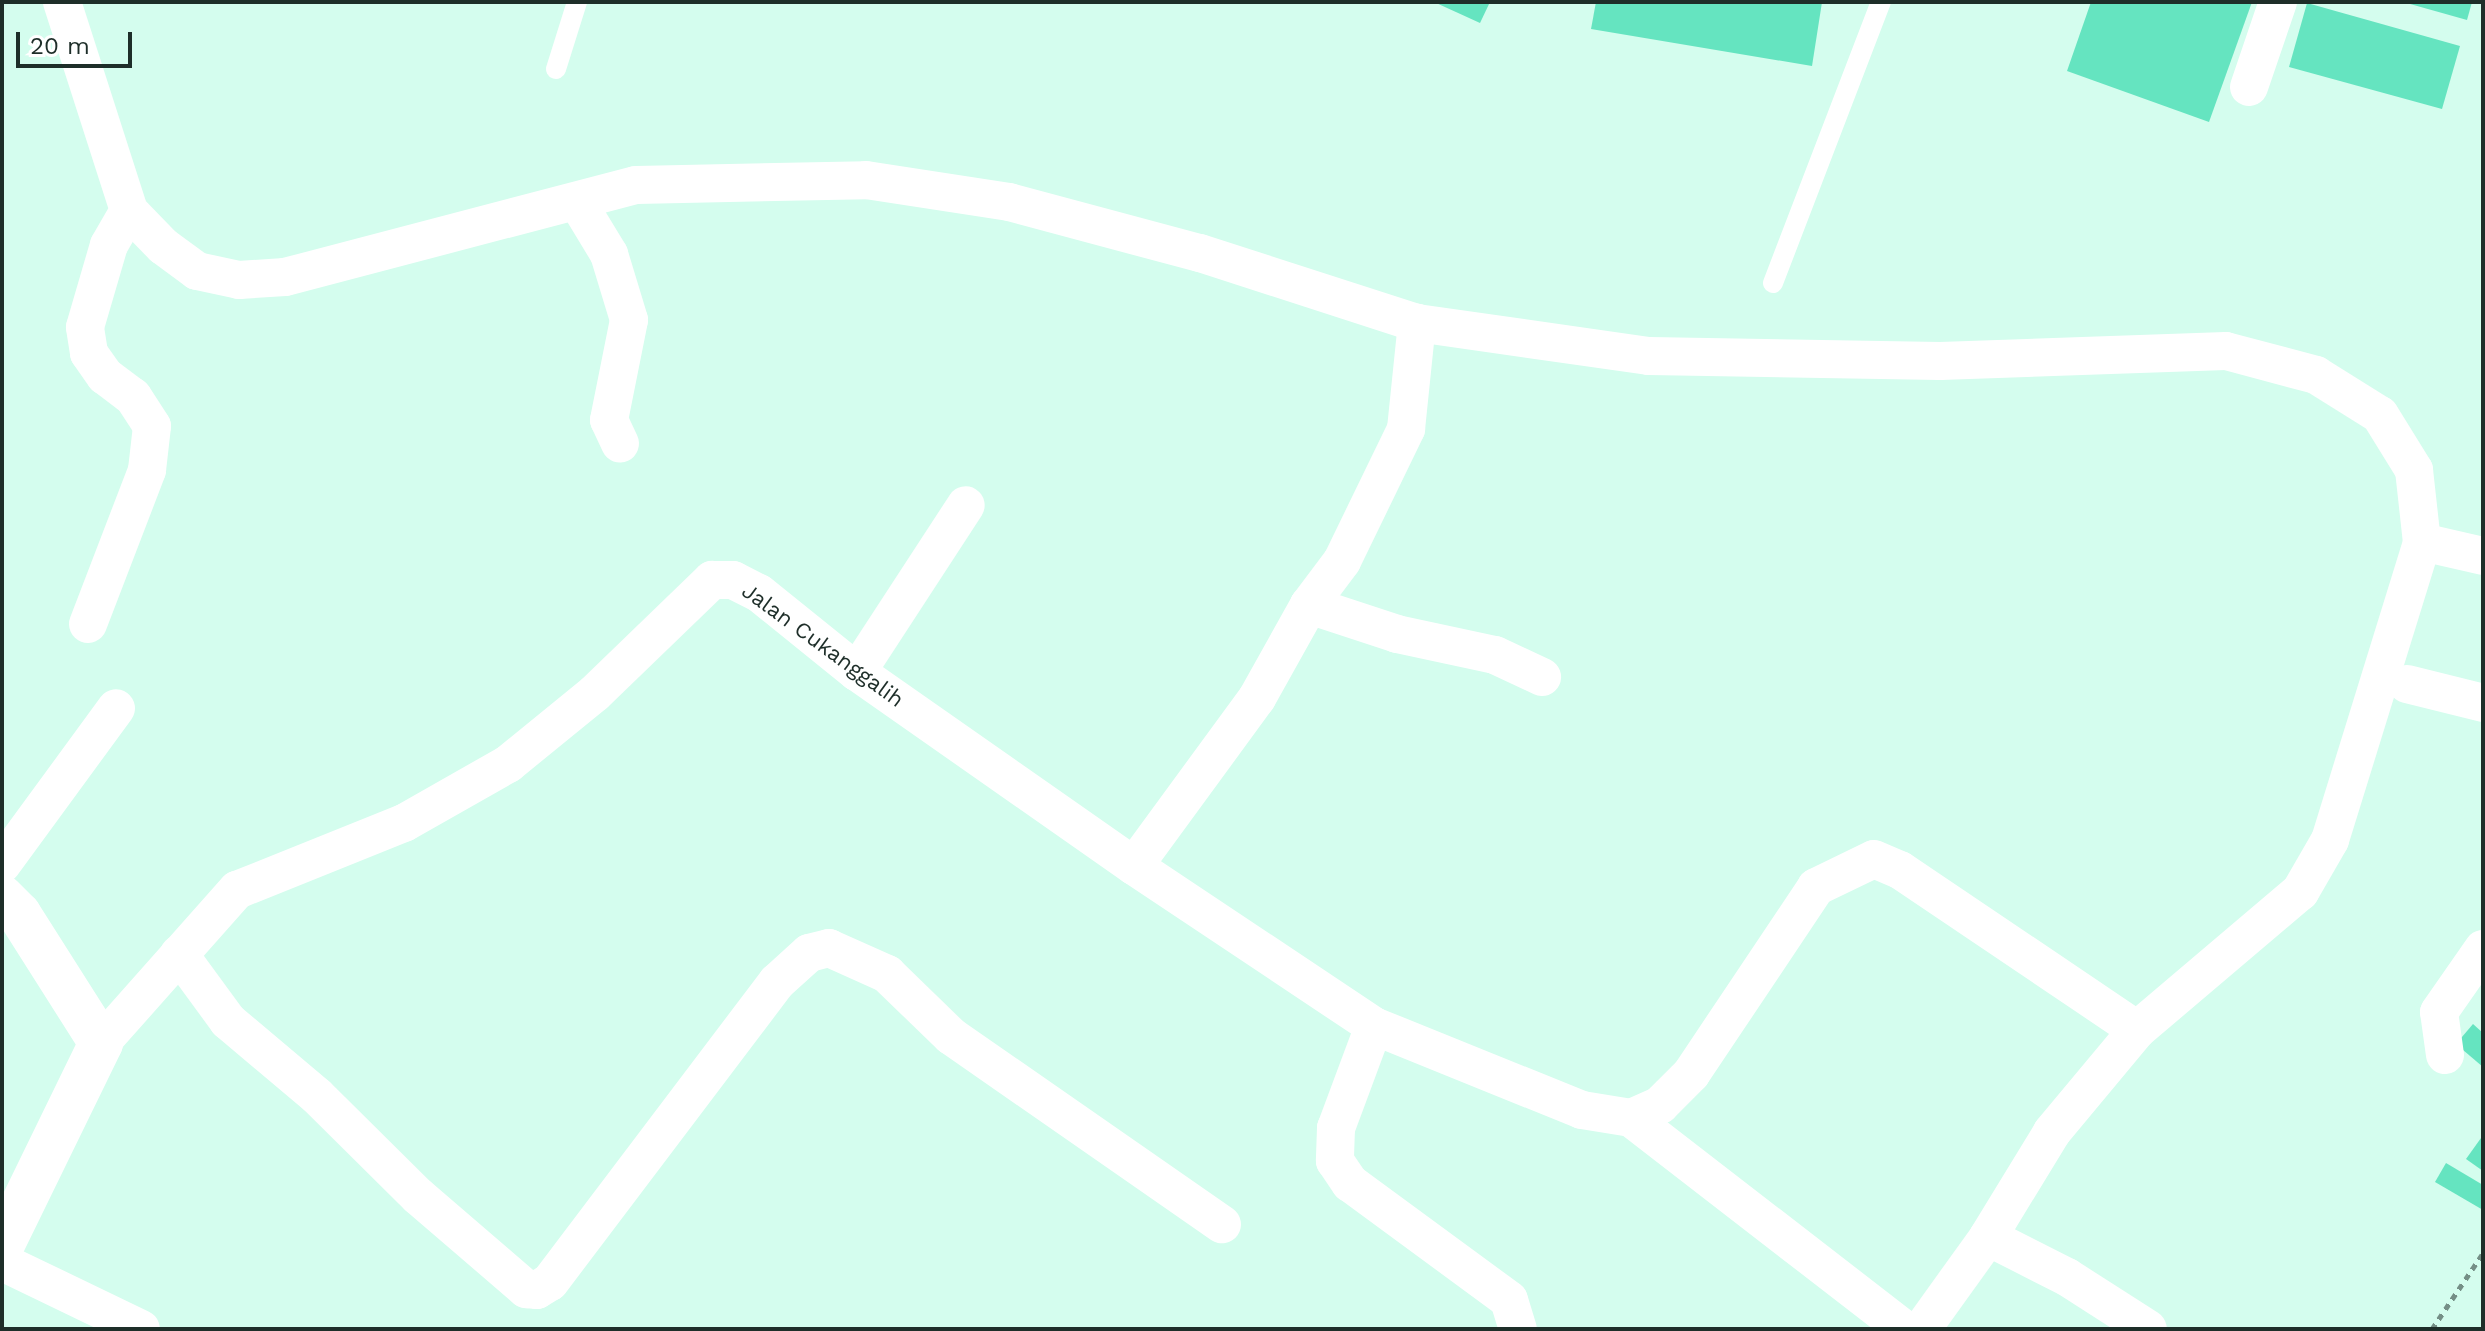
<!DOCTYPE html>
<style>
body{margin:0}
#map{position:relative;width:2485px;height:1331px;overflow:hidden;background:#d4fdee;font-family:"Work Sans",sans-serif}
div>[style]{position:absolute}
.building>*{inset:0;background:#65e4c0}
.path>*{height:5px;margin-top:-2.5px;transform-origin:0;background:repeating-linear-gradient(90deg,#748f86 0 6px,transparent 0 12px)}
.service>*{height:20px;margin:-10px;padding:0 10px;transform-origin:10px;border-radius:10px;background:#fff}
.minor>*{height:38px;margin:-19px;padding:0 19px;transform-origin:19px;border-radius:19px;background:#fff}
.tertiary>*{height:44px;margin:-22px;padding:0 22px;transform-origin:22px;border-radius:22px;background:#fff}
span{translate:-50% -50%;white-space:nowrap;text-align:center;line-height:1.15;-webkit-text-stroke:6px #fff;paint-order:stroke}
.street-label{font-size:22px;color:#1e2e29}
.frame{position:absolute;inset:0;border:4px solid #1e2e29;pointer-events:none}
.scale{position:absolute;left:16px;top:32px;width:116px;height:36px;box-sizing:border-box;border:4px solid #1e2e29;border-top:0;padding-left:10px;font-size:24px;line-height:28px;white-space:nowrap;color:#1e2e29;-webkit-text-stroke:6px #fff;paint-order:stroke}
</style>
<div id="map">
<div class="building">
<div style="clip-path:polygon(1434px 2px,1490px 2px,1480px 23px)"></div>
<div style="clip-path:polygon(1596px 2px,1822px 2px,1812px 66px,1591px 29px)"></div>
<div style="clip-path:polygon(2091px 2px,2252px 2px,2209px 122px,2067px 71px)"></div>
<div style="clip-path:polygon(2403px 2px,2472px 2px,2467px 20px)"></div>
<div style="clip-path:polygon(2307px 3px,2460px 46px,2442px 109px,2289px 67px)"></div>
<div style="clip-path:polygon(2473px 1024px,2483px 1033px,2483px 1067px,2456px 1044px)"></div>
<div style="clip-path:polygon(2481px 1138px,2483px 1139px,2483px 1171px,2466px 1159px)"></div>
<div style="clip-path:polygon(2446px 1163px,2483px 1185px,2483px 1210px,2435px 1182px)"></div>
</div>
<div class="path">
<div style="left:2432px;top:1329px;width:92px;rotate:-56.1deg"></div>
</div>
<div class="service">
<div style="left:556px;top:69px;width:70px;rotate:-72.6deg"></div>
<div style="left:1773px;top:283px;width:301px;rotate:-69deg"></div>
</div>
<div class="minor">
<div style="left:62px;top:2px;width:219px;rotate:72.2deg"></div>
<div style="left:129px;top:211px;width:49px;rotate:45.8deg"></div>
<div style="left:163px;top:246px;width:42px;rotate:36.3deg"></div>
<div style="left:197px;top:271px;width:43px;rotate:12.1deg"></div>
<div style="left:239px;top:280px;width:46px;rotate:-3.7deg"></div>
<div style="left:285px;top:277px;width:363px;rotate:-14.7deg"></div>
<div style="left:636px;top:185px;width:230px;rotate:-1.2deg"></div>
<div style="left:866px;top:180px;width:145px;rotate:8.7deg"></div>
<div style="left:1009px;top:202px;width:198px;rotate:15deg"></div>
<div style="left:1200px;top:253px;width:228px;rotate:17.9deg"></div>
<div style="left:1417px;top:323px;width:234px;rotate:8.1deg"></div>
<div style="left:1649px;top:356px;width:291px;rotate:1deg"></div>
<div style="left:1940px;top:361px;width:286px;rotate:-2deg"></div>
<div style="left:2226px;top:351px;width:93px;rotate:14.9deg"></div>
<div style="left:2316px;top:375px;width:75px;rotate:32deg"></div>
<div style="left:2380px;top:415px;width:65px;rotate:58.3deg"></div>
<div style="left:2414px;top:470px;width:72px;rotate:83.7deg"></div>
<div style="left:2422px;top:542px;width:63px;rotate:12.9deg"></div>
<div style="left:2249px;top:87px;width:90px;rotate:-71.2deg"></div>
<div style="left:578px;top:203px;width:60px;rotate:58.7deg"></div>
<div style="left:609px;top:254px;width:69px;rotate:73.1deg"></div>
<div style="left:629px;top:320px;width:102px;rotate:101.3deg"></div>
<div style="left:609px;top:420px;width:26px;rotate:65deg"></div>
<div style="left:1309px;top:605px;width:93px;rotate:18.2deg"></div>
<div style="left:1397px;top:634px;width:100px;rotate:12.1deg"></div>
<div style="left:1495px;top:655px;width:52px;rotate:25.1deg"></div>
<div style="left:88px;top:624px;width:165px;rotate:-69deg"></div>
<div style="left:147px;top:470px;width:44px;rotate:-83.5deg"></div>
<div style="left:152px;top:426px;width:35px;rotate:-123deg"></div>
<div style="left:133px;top:397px;width:35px;rotate:-143deg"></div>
<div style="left:105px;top:376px;width:28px;rotate:-125deg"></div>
<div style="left:89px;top:353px;width:26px;rotate:-99deg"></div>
<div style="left:85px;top:327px;width:85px;rotate:-73.7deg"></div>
<div style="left:109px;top:245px;width:39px;rotate:-60deg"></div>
<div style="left:857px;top:672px;width:199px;rotate:-56.9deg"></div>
<div style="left:2407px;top:684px;width:78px;rotate:14deg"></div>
<div style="left:2px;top:864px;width:193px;rotate:-53.8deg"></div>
<div style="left:1134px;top:866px;width:208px;rotate:-53.8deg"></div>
<div style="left:1257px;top:698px;width:107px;rotate:-60.8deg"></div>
<div style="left:1309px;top:605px;width:55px;rotate:-53.1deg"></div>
<div style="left:1342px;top:561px;width:147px;rotate:-64.1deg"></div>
<div style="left:1406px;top:429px;width:107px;rotate:-84.1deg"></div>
<div style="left:179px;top:954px;width:83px;rotate:53.8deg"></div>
<div style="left:228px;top:1021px;width:116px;rotate:40.1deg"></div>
<div style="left:317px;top:1096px;width:142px;rotate:44.7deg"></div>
<div style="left:418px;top:1196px;width:143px;rotate:40.7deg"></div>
<div style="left:526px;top:1289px;width:11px;rotate:5deg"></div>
<div style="left:537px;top:1290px;width:15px;rotate:-32deg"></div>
<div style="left:550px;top:1282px;width:376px;rotate:-52.9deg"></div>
<div style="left:777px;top:982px;width:43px;rotate:-42.2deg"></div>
<div style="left:809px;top:953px;width:21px;rotate:-14deg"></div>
<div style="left:829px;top:948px;width:64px;rotate:24.1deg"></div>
<div style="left:887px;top:974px;width:89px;rotate:44.1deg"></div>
<div style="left:951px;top:1036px;width:330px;rotate:34.8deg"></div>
<div style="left:1374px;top:1026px;width:109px;rotate:110.4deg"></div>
<div style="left:1336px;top:1128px;width:33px;rotate:92deg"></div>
<div style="left:1335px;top:1161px;width:27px;rotate:56deg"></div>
<div style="left:1350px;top:1183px;width:197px;rotate:36.3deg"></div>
<div style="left:1509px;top:1300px;width:30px;rotate:73deg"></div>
<div style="left:101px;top:1043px;width:205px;rotate:-48.4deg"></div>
<div style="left:237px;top:890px;width:180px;rotate:-21.9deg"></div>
<div style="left:404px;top:823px;width:120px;rotate:-29.6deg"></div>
<div style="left:508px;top:764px;width:112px;rotate:-39.2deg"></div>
<div style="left:595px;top:693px;width:163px;rotate:-44deg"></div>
<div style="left:712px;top:580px;width:21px"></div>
<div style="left:733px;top:580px;width:29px;rotate:27deg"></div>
<div style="left:759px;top:593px;width:126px;rotate:38.9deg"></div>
<div style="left:857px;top:672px;width:338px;rotate:35deg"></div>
<div style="left:1134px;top:866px;width:288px;rotate:33.7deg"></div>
<div style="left:1374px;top:1026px;width:224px;rotate:22deg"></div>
<div style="left:1582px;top:1110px;width:50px;rotate:9.3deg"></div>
<div style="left:1631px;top:1118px;width:345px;rotate:37.7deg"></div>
<div style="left:2445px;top:1055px;width:43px;rotate:-97.9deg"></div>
<div style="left:2439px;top:1012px;width:77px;rotate:-55.1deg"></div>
<div style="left:1631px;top:1118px;width:32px;rotate:-24deg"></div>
<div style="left:1660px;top:1105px;width:44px;rotate:-45deg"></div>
<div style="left:1691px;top:1074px;width:225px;rotate:-56.2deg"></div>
<div style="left:1816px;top:887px;width:64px;rotate:-25.8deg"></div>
<div style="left:1874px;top:859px;width:28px;rotate:23deg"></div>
<div style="left:1900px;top:870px;width:286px;rotate:34deg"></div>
<div style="left:1988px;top:1237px;width:89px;rotate:26.9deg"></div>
<div style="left:2067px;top:1277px;width:96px;rotate:32.7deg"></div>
<div style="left:2px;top:1262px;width:154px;rotate:25.7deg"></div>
<div style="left:1922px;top:1329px;width:113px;rotate:-54.3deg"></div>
<div style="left:1988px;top:1237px;width:123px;rotate:-58.6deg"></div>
<div style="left:2052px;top:1132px;width:133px;rotate:-50.2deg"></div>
<div style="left:2137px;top:1030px;width:214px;rotate:-40.3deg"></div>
<div style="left:2300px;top:892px;width:60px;rotate:-60deg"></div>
<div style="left:2330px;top:840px;width:312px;rotate:-72.8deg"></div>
</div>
<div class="tertiary">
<div style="left:2px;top:897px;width:24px;rotate:45deg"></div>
<div style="left:19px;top:914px;width:153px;rotate:57.6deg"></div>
<div style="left:101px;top:1043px;width:226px;rotate:116deg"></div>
</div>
<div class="street-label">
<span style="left:823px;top:645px;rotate:36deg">Jalan Cukanggalih</span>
</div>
<div class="frame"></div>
<div class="scale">20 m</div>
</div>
